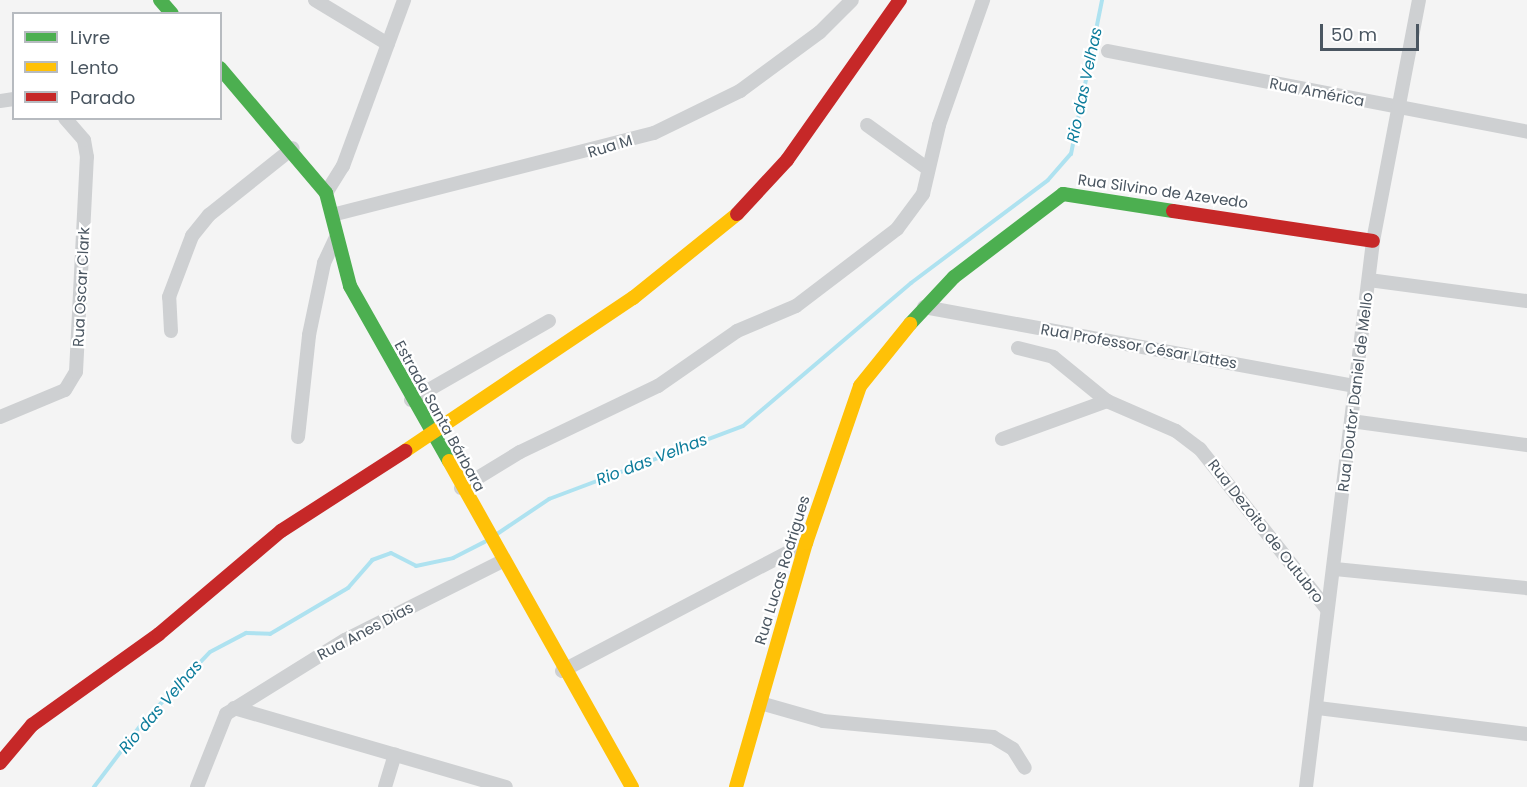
<!DOCTYPE html>
<html>
<head>
<meta charset="utf-8">
<style>
	body { margin:0 }
	#map { position:relative; width:1527px; height:787px; overflow:hidden; background:#f4f4f4; font-family:Poppins,sans-serif }
	div>[style] { position:absolute }
	.stream>* { height:4px; margin:-2px; padding:0 2px; transform-origin:2px; border-radius:2px; background:#aee2f0 }
	.street>* { height:14px; margin:-7px; padding:0 7px; transform-origin:7px; border-radius:7px; background:#ced0d2 }
	.fast>* { height:14px; margin:-7px; padding:0 7px; transform-origin:7px; border-radius:7px; background:#4caf50 }
	.slow>* { height:14px; margin:-7px; padding:0 7px; transform-origin:7px; border-radius:7px; background:#ffc107 }
	.jam>* { height:14px; margin:-7px; padding:0 7px; transform-origin:7px; border-radius:7px; background:#c62828 }
	span { translate:-50% -50%; white-space:nowrap; text-align:center; line-height:1.15; -webkit-text-stroke:4.5px #fff; paint-order:stroke }
	.street-label { font-size:15px; color:#4a5661 }
	.water-label { font-size:16px; color:#0c7c9b; font-style:italic }
	.legend { position:absolute; left:12px; top:12px; width:210px; height:108px; box-sizing:border-box; background:#fff; border:2px solid #b7bbc0; margin:0; padding:8px 10px; list-style:none; font-size:18px; color:#4a5661 }
	.legend li { display:flex; align-items:center; gap:12px; height:30px }
	.legend b { width:30px; border:2px solid #b7bbc0 }
	.scale { position:absolute; left:1320px; top:24px; width:99px; height:27px; box-sizing:border-box; border:3px solid #4a5661; border-top:0; padding-left:8px; font-size:18px; line-height:21px; white-space:nowrap; color:#4a5661; -webkit-text-stroke:4px #fff; paint-order:stroke }
</style>
</head>
<body>
<div id="map">
	<div class="stream">
		<i style="left:497px;top:534px;width:63px;rotate:-33.9deg"></i>
		<i style="left:549px;top:499px;width:207px;rotate:-20.6deg"></i>
		<i style="left:743px;top:426px;width:221px;rotate:-40.4deg"></i>
		<i style="left:911px;top:283px;width:171px;rotate:-36.9deg"></i>
		<i style="left:1048px;top:180px;width:35px;rotate:-49deg"></i>
		<i style="left:1071px;top:154px;width:157px;rotate:-78.6deg"></i>
		<i style="left:94px;top:787px;width:83px;rotate:-52.9deg"></i>
		<i style="left:144px;top:721px;width:95px;rotate:-46.3deg"></i>
		<i style="left:210px;top:652px;width:41px;rotate:-27.8deg"></i>
		<i style="left:246px;top:633px;width:24px;rotate:2deg"></i>
		<i style="left:270px;top:634px;width:91px;rotate:-30.5deg"></i>
		<i style="left:348px;top:588px;width:37px;rotate:-49deg"></i>
		<i style="left:372px;top:560px;width:20px;rotate:-20deg"></i>
		<i style="left:391px;top:553px;width:28px;rotate:27deg"></i>
		<i style="left:416px;top:566px;width:38px;rotate:-12deg"></i>
		<i style="left:453px;top:558px;width:36px;rotate:-27deg"></i>
	</div>
	<div class="street">
		<i style="left:315px;top:0;width:85px;rotate:31.1deg"></i>
		<i style="left:1108px;top:51px;width:427px;rotate:10.9deg"></i>
		<i style="left:0;top:101px;width:14px;rotate:-8deg"></i>
		<i style="left:867px;top:125px;width:75px;rotate:35.8deg"></i>
		<i style="left:326px;top:193px;width:32px;rotate:-58deg"></i>
		<i style="left:343px;top:166px;width:177px;rotate:-69.8deg"></i>
		<i style="left:332px;top:215px;width:332px;rotate:-14.3deg"></i>
		<i style="left:654px;top:133px;width:96px;rotate:-26deg"></i>
		<i style="left:740px;top:91px;width:99px;rotate:-36.4deg"></i>
		<i style="left:820px;top:32px;width:45px;rotate:-45deg"></i>
		<i style="left:1369px;top:280px;width:159px;rotate:7.6deg"></i>
		<i style="left:924px;top:307px;width:437px;rotate:10.4deg"></i>
		<i style="left:171px;top:331px;width:34px;rotate:-93deg"></i>
		<i style="left:169px;top:297px;width:65px;rotate:-69.3deg"></i>
		<i style="left:192px;top:236px;width:27px;rotate:-51deg"></i>
		<i style="left:209px;top:215px;width:107px;rotate:-38.6deg"></i>
		<i style="left:1018px;top:348px;width:36px;rotate:14deg"></i>
		<i style="left:1053px;top:357px;width:70px;rotate:39.2deg"></i>
		<i style="left:1107px;top:401px;width:75px;rotate:23.5deg"></i>
		<i style="left:1176px;top:431px;width:30px;rotate:37deg"></i>
		<i style="left:1200px;top:449px;width:204px;rotate:51.6deg"></i>
		<i style="left:411px;top:400px;width:159px;rotate:-29.8deg"></i>
		<i style="left:0;top:417px;width:70px;rotate:-22.6deg"></i>
		<i style="left:65px;top:390px;width:21px;rotate:-59deg"></i>
		<i style="left:76px;top:372px;width:215px;rotate:-87.1deg"></i>
		<i style="left:87px;top:157px;width:17px;rotate:-100deg"></i>
		<i style="left:84px;top:140px;width:29px;rotate:-131deg"></i>
		<i style="left:1351px;top:421px;width:178px;rotate:7.8deg"></i>
		<i style="left:298px;top:437px;width:103px;rotate:-83.8deg"></i>
		<i style="left:309px;top:335px;width:74px;rotate:-78.2deg"></i>
		<i style="left:324px;top:263px;width:26px;rotate:-65deg"></i>
		<i style="left:1002px;top:439px;width:112px;rotate:-19.9deg"></i>
		<i style="left:461px;top:488px;width:69px;rotate:-31.4deg"></i>
		<i style="left:520px;top:452px;width:153px;rotate:-25.6deg"></i>
		<i style="left:658px;top:386px;width:96px;rotate:-34.8deg"></i>
		<i style="left:737px;top:331px;width:64px;rotate:-23deg"></i>
		<i style="left:796px;top:306px;width:127px;rotate:-37.3deg"></i>
		<i style="left:897px;top:229px;width:44px;rotate:-53.4deg"></i>
		<i style="left:923px;top:194px;width:71px;rotate:-76.9deg"></i>
		<i style="left:939px;top:125px;width:133px;rotate:-70.6deg"></i>
		<i style="left:1335px;top:569px;width:193px;rotate:5.7deg"></i>
		<i style="left:562px;top:671px;width:276px;rotate:-27.7deg"></i>
		<i style="left:760px;top:703px;width:66px;rotate:15.9deg"></i>
		<i style="left:823px;top:721px;width:171px;rotate:5.4deg"></i>
		<i style="left:993px;top:737px;width:23px;rotate:31deg"></i>
		<i style="left:1013px;top:749px;width:22px;rotate:58deg"></i>
		<i style="left:234px;top:708px;width:283px;rotate:16.2deg"></i>
		<i style="left:1318px;top:708px;width:211px;rotate:7.1deg"></i>
		<i style="left:197px;top:787px;width:79px;rotate:-68.3deg"></i>
		<i style="left:226px;top:714px;width:140px;rotate:-31.9deg"></i>
		<i style="left:345px;top:640px;width:174px;rotate:-26.6deg"></i>
		<i style="left:385px;top:787px;width:34px;rotate:-73deg"></i>
		<i style="left:1306px;top:787px;width:550px;rotate:-83deg"></i>
		<i style="left:1373px;top:241px;width:245px;rotate:-79.2deg"></i>
	</div>
	<div class="fast">
		<i style="left:160px;top:0;width:18px;rotate:49deg"></i>
		<i style="left:220px;top:68px;width:164px;rotate:49.7deg"></i>
		<i style="left:326px;top:193px;width:96px;rotate:75.5deg"></i>
		<i style="left:350px;top:286px;width:201px;rotate:60.5deg"></i>
		<i style="left:910px;top:324px;width:64px;rotate:-46.9deg"></i>
		<i style="left:954px;top:277px;width:137px;rotate:-37.3deg"></i>
		<i style="left:1063px;top:194px;width:111px;rotate:8.8deg"></i>
	</div>
	<div class="slow">
		<i style="left:405px;top:451px;width:275px;rotate:-33.9deg"></i>
		<i style="left:633px;top:298px;width:134px;rotate:-38.9deg"></i>
		<i style="left:449px;top:461px;width:374px;rotate:60.7deg"></i>
		<i style="left:736px;top:787px;width:254px;rotate:-74deg"></i>
		<i style="left:806px;top:543px;width:166px;rotate:-71deg"></i>
		<i style="left:860px;top:386px;width:80px;rotate:-51.1deg"></i>
	</div>
	<div class="jam">
		<i style="left:1173px;top:211px;width:202px;rotate:8.5deg"></i>
		<i style="left:737px;top:214px;width:74px;rotate:-47.2deg"></i>
		<i style="left:787px;top:160px;width:196px;rotate:-54.8deg"></i>
		<i style="left:0;top:763px;width:50px;rotate:-49.9deg"></i>
		<i style="left:32px;top:725px;width:156px;rotate:-35.6deg"></i>
		<i style="left:159px;top:634px;width:160px;rotate:-40.2deg"></i>
		<i style="left:281px;top:531px;width:148px;rotate:-32.8deg"></i>
	</div>
	<div class="street-label">
		<span style="left:1317px;top:92px;rotate:11deg">Rua América</span>
		<span style="left:610px;top:146px;rotate:-17deg">Rua M</span>
		<span style="left:1163px;top:191px;rotate:8deg">Rua Silvino de Azevedo</span>
		<span style="left:81px;top:287px;rotate:-87deg">Rua Oscar Clark</span>
		<span style="left:1139px;top:346px;rotate:10deg">Rua Professor César Lattes</span>
		<span style="left:1355px;top:392px;rotate:-83deg">Rua Doutor Daniel de Mello</span>
		<span style="left:440px;top:416px;rotate:61deg">Estrada Santa Bárbara</span>
		<span style="left:1266px;top:531px;rotate:52deg">Rua Dezoito de Outubro</span>
		<span style="left:782px;top:570px;rotate:-73deg">Rua Lucas Rodrigues</span>
		<span style="left:365px;top:631px;rotate:-28deg">Rua Anes Dias</span>
	</div>
	<div class="water-label">
		<span style="left:1085px;top:85px;rotate:-78deg">Rio das Velhas</span>
		<span style="left:652px;top:460px;rotate:-21deg">Rio das Velhas</span>
		<span style="left:161px;top:707px;rotate:-49deg">Rio das Velhas</span>
	</div>
	<ul class="legend">
	<li><b style="height:8px;background:#4caf50"></b>Livre</li>
	<li><b style="height:8px;background:#ffc107"></b>Lento</li>
	<li><b style="height:8px;background:#c62828"></b>Parado</li>
	</ul>
	<div class="scale">50 m</div>
</div>
</body>
</html>
